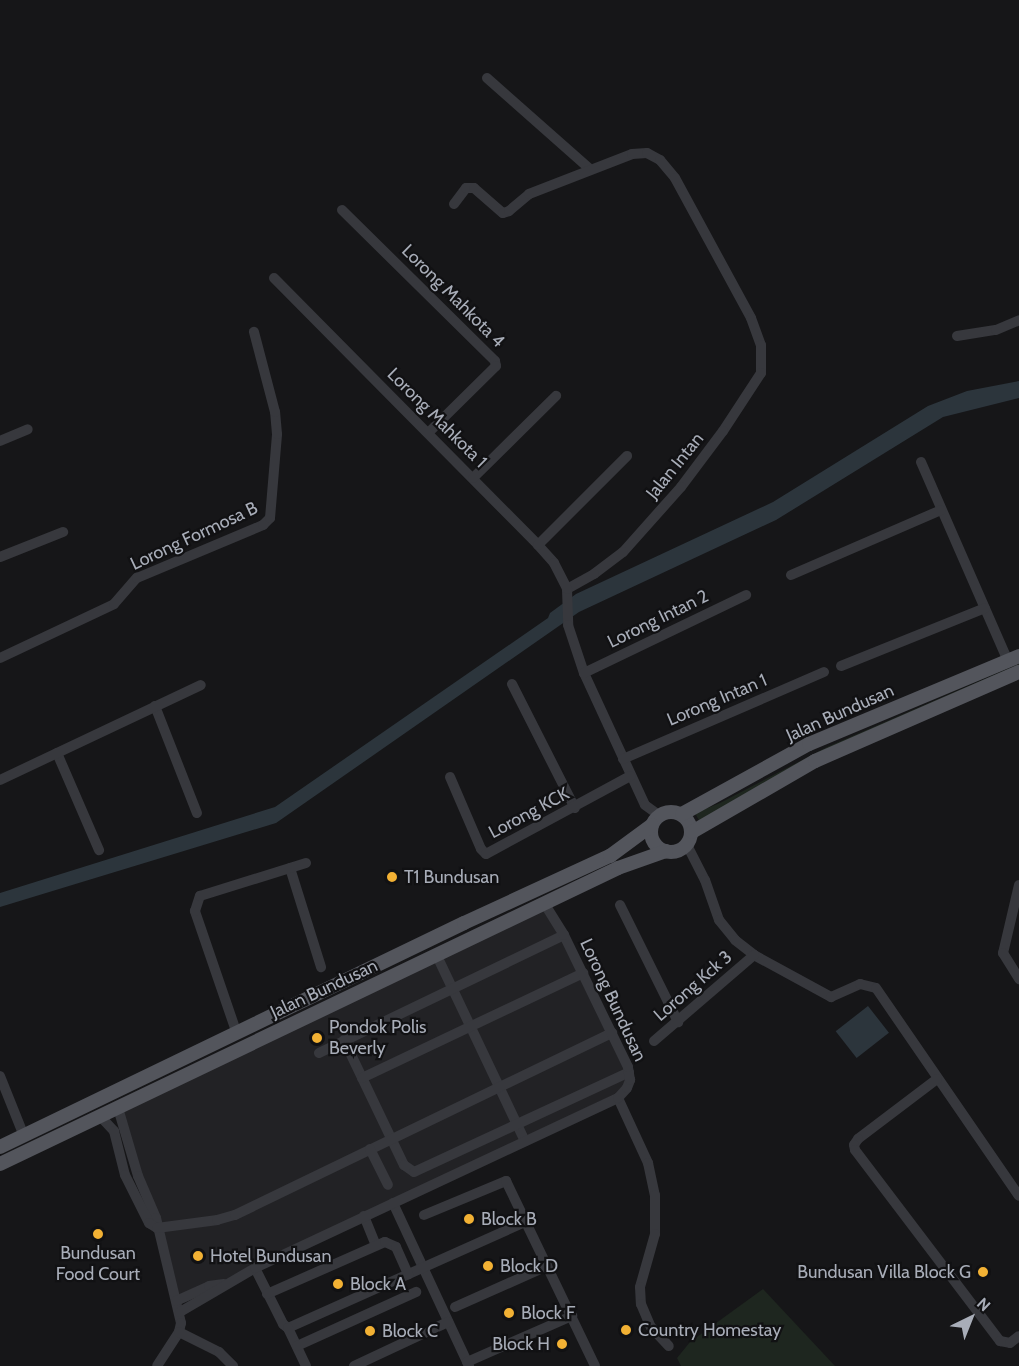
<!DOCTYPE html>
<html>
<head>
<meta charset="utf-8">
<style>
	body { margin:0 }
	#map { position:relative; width:1019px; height:1366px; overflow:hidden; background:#161618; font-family:Cabin,sans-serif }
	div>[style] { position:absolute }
	.built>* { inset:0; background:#222225 }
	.green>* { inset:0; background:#1e261f }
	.water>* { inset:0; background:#2c353c; transform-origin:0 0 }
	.minor>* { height:10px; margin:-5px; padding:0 5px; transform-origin:5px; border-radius:5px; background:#37383d }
	.major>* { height:14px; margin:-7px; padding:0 7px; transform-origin:7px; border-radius:7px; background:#53555c }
	.major>.ring { margin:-7px; padding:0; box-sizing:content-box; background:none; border:14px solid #53555c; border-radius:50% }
	.dots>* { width:16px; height:16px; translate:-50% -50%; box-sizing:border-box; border:3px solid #111113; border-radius:50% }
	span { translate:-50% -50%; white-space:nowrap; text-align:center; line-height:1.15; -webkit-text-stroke:4.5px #111113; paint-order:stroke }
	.street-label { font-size:18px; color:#a8adb8 }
	.poi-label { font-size:18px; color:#a8adb8 }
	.left { translate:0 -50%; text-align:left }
	.right { translate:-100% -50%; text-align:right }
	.north { position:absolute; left:941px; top:1288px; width:60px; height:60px; -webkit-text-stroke:4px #111113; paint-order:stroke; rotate:43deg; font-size:16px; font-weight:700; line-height:24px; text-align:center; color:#a8adb8 }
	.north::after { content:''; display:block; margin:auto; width:21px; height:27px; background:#a8adb8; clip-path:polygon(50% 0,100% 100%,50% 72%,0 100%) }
</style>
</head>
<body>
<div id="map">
	<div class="built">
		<i style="clip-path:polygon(545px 904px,628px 1067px,627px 1088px,181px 1304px,118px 1108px)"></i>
	</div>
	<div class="green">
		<i style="clip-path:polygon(1019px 664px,1019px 667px,801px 763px,734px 800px,701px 824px,695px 813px,720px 803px,827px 747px)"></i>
		<i style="clip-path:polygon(763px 1289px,835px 1366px,681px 1366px,677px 1358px,690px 1342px)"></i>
	</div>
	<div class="water">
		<i style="clip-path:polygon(1019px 381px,1019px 398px,943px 417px,776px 520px,579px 612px,276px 823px,0 907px,0 893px,275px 807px,548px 618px,550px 613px,576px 594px,773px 502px,928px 406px,967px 391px)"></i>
		<i style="left:868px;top:1006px;width:34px;height:41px;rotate:52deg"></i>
	</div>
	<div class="minor">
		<i style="left:487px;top:78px;width:137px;rotate:41.5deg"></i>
		<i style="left:454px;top:204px;width:20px;rotate:-53deg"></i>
		<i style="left:466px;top:188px;width:8px"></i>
		<i style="left:474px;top:188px;width:38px;rotate:41deg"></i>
		<i style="left:503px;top:213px;width:6px;rotate:-18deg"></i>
		<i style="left:509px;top:211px;width:26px;rotate:-40deg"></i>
		<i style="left:529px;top:194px;width:110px;rotate:-21.2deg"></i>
		<i style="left:632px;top:154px;width:15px;rotate:-4deg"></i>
		<i style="left:647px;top:153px;width:15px;rotate:28deg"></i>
		<i style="left:660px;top:160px;width:23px;rotate:50deg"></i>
		<i style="left:675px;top:178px;width:159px;rotate:61.5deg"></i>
		<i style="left:751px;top:318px;width:29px;rotate:70deg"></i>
		<i style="left:761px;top:345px;width:28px;rotate:90deg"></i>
		<i style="left:761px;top:373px;width:69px;rotate:123.2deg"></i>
		<i style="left:723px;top:431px;width:70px;rotate:126.9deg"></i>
		<i style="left:681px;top:487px;width:87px;rotate:131.7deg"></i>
		<i style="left:623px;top:552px;width:36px;rotate:143deg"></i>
		<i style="left:594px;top:574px;width:31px;rotate:151deg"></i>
		<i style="left:567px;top:589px;width:36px;rotate:88deg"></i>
		<i style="left:568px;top:625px;width:51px;rotate:71.6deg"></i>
		<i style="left:584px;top:673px;width:145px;rotate:65.2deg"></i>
		<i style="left:645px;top:805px;width:17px;rotate:36deg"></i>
		<i style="left:342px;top:210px;width:215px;rotate:44.6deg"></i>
		<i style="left:495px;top:361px;width:5px;rotate:79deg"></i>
		<i style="left:496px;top:366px;width:95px;rotate:135.4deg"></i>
		<i style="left:274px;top:278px;width:375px;rotate:45.3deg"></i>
		<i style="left:538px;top:545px;width:24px;rotate:48deg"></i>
		<i style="left:554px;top:563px;width:29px;rotate:63deg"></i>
		<i style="left:957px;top:336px;width:39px;rotate:-9deg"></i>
		<i style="left:996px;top:330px;width:25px;rotate:-23deg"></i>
		<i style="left:0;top:441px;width:30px;rotate:-23deg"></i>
		<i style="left:921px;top:462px;width:217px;rotate:66.4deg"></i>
		<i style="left:473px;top:478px;width:117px;rotate:-44.7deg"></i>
		<i style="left:538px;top:545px;width:126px;rotate:-45deg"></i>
		<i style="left:0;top:557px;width:68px;rotate:-21.6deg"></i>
		<i style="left:791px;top:575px;width:163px;rotate:-23.4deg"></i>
		<i style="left:0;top:658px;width:126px;rotate:-25.3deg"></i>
		<i style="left:114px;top:604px;width:35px;rotate:-49deg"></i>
		<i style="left:137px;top:578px;width:137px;rotate:-22.8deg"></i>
		<i style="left:263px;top:525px;width:10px;rotate:-45deg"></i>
		<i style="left:270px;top:518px;width:84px;rotate:-85.2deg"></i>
		<i style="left:277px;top:434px;width:22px;rotate:-95deg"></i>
		<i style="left:275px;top:412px;width:83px;rotate:-104.7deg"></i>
		<i style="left:841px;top:666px;width:155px;rotate:-21.9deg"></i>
		<i style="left:584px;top:673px;width:180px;rotate:-25.7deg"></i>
		<i style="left:512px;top:684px;width:139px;rotate:63.1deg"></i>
		<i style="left:155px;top:706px;width:115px;rotate:68.6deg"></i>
		<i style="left:57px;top:753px;width:106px;rotate:66.6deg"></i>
		<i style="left:623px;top:759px;width:219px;rotate:-23.4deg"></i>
		<i style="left:450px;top:777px;width:78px;rotate:66.7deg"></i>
		<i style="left:481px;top:849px;width:7px;rotate:45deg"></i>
		<i style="left:486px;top:854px;width:164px;rotate:-28.4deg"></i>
		<i style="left:0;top:780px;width:222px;rotate:-25.3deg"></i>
		<i style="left:687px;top:845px;width:39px;rotate:63deg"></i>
		<i style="left:705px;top:880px;width:42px;rotate:70.7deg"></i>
		<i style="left:719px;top:920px;width:26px;rotate:51deg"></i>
		<i style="left:735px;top:940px;width:24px;rotate:38deg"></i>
		<i style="left:754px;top:955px;width:88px;rotate:28.6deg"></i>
		<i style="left:831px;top:997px;width:32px;rotate:-24deg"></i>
		<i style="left:860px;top:984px;width:16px;rotate:14deg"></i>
		<i style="left:876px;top:988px;width:252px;rotate:55.5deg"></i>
		<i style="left:290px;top:868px;width:104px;rotate:72.6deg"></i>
		<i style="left:1019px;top:885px;width:70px;rotate:103.2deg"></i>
		<i style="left:1003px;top:953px;width:31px;rotate:58deg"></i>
		<i style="left:620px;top:905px;width:131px;rotate:63.6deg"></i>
		<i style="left:437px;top:956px;width:205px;rotate:64.6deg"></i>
		<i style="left:236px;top:1031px;width:127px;rotate:-108.9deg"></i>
		<i style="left:195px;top:911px;width:16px;rotate:-72deg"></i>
		<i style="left:200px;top:896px;width:111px;rotate:-17.3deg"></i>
		<i style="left:344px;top:1040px;width:139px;rotate:64.4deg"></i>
		<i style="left:404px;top:1165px;width:12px;rotate:35deg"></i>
		<i style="left:414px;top:1172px;width:237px;rotate:-24.9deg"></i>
		<i style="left:654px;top:1041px;width:132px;rotate:-40.7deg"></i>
		<i style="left:319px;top:1053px;width:272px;rotate:-25.7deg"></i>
		<i style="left:0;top:1076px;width:65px;rotate:68.2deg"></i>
		<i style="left:362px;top:1078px;width:245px;rotate:-25.4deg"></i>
		<i style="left:937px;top:1079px;width:99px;rotate:142.8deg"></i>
		<i style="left:858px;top:1139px;width:7px;rotate:124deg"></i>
		<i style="left:854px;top:1145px;width:5px;rotate:79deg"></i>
		<i style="left:855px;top:1150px;width:240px;rotate:52.8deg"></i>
		<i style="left:1000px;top:1341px;width:10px;rotate:11deg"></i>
		<i style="left:1010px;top:1343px;width:11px;rotate:-38deg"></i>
		<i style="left:618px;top:1098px;width:72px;rotate:65.2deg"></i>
		<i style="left:648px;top:1163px;width:33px;rotate:78deg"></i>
		<i style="left:655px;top:1195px;width:39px;rotate:90deg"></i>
		<i style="left:655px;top:1234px;width:55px;rotate:105.8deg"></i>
		<i style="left:640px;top:1287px;width:17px;rotate:87deg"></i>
		<i style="left:641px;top:1304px;width:25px;rotate:67deg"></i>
		<i style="left:651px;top:1327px;width:26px;rotate:47deg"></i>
		<i style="left:118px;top:1108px;width:71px;rotate:73.6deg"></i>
		<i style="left:138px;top:1176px;width:46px;rotate:66.8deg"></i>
		<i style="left:156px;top:1218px;width:108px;rotate:76.6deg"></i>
		<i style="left:181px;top:1323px;width:9px;rotate:103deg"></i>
		<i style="left:179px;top:1332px;width:40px;rotate:122.9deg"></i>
		<i style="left:100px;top:1116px;width:21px;rotate:47deg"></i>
		<i style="left:114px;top:1131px;width:45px;rotate:76deg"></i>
		<i style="left:125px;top:1175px;width:54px;rotate:63.4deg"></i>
		<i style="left:149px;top:1223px;width:9px;rotate:32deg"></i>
		<i style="left:157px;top:1228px;width:61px;rotate:-7.6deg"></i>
		<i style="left:217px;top:1220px;width:19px;rotate:-16deg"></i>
		<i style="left:235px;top:1215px;width:419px;rotate:-25.8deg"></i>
		<i style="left:370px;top:1149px;width:40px;rotate:63.4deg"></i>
		<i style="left:393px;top:1203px;width:180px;rotate:65deg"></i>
		<i style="left:424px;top:1215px;width:89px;rotate:-22.5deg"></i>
		<i style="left:506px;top:1181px;width:205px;rotate:64.3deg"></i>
		<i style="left:364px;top:1216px;width:31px;rotate:68deg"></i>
		<i style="left:255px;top:1268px;width:63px;rotate:63.4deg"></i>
		<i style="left:283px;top:1324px;width:6px;rotate:39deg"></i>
		<i style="left:288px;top:1328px;width:262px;rotate:-24.1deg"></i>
		<i style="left:267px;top:1294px;width:129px;rotate:-23.8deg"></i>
		<i style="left:385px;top:1242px;width:12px;rotate:24deg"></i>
		<i style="left:396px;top:1247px;width:30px;rotate:66deg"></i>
		<i style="left:176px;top:1301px;width:36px;rotate:-24deg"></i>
		<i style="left:209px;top:1286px;width:15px;rotate:-8deg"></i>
		<i style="left:455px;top:1307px;width:101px;rotate:-24deg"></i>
		<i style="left:180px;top:1312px;width:87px;rotate:-30.4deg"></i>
		<i style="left:255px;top:1268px;width:401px;rotate:-25.1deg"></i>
		<i style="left:618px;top:1098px;width:13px;rotate:-48deg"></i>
		<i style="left:627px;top:1088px;width:9px;rotate:-69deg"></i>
		<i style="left:630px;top:1080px;width:13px;rotate:-99deg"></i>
		<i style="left:628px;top:1067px;width:147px;rotate:-115.9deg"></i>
		<i style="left:564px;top:935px;width:36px;rotate:-122deg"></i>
		<i style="left:288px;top:1328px;width:42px;rotate:64.7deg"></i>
		<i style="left:179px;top:1332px;width:45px;rotate:26.6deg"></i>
		<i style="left:219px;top:1352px;width:20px;rotate:45deg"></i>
		<i style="left:297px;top:1346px;width:131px;rotate:-24.4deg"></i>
		<i style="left:467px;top:1362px;width:115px;rotate:-23.7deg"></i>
		<i style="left:354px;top:1366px;width:104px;rotate:-25.1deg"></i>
	</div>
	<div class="major">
		<i class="ring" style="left:651px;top:812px;width:26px;height:26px"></i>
		<i style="left:682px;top:814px;width:145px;rotate:-28.9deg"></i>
		<i style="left:809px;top:744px;width:228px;rotate:-22.7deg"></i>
		<i style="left:692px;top:832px;width:142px;rotate:-30deg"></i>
		<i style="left:815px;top:761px;width:223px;rotate:-23.6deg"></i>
		<i style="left:0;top:1147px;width:515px;rotate:-25.77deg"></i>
		<i style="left:464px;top:923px;width:161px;rotate:-24.7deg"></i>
		<i style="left:610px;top:856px;width:52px;rotate:-36.4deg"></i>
		<i style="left:0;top:1164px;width:685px;rotate:-25.59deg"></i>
		<i style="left:618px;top:868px;width:51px;rotate:-19.5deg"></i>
	</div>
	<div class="dots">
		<i style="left:392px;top:877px;background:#f2b134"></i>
		<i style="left:317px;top:1038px;background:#f2b134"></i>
		<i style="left:469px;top:1219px;background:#f2b134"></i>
		<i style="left:98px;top:1234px;background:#f2b134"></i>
		<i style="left:198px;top:1256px;background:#f2b134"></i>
		<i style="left:488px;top:1266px;background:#f2b134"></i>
		<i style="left:983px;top:1272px;background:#f2b134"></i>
		<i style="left:338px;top:1284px;background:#f2b134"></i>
		<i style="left:509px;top:1313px;background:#f2b134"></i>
		<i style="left:626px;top:1330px;background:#f2b134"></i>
		<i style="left:370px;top:1331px;background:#f2b134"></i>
		<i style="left:562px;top:1344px;background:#f2b134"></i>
	</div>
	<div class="street-label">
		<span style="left:453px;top:296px;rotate:45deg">Lorong Mahkota 4</span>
		<span style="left:437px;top:418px;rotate:45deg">Lorong Mahkota 1</span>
		<span style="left:675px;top:466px;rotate:-51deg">Jalan Intan</span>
		<span style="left:194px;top:536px;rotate:-25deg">Lorong Formosa B</span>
		<span style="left:658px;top:619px;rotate:-26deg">Lorong Intan 2</span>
		<span style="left:717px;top:700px;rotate:-23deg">Lorong Intan 1</span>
		<span style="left:840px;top:713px;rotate:-24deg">Jalan Bundusan</span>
		<span style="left:529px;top:813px;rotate:-28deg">Lorong KCK</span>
		<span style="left:693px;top:986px;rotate:-41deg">Lorong Kck 3</span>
		<span style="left:324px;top:989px;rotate:-25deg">Jalan Bundusan</span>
		<span style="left:613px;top:1000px;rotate:65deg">Lorong Bundusan</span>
	</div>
	<div class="poi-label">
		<span class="left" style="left:404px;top:877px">T1 Bundusan</span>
		<span class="left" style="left:329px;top:1038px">Pondok Polis<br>Beverly</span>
		<span class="left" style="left:481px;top:1219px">Block B</span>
		<span style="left:98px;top:1264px">Bundusan<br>Food Court</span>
		<span class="left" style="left:210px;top:1256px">Hotel Bundusan</span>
		<span class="left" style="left:500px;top:1266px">Block D</span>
		<span class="right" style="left:971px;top:1272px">Bundusan Villa Block G</span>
		<span class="left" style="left:350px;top:1284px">Block A</span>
		<span class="left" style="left:521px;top:1313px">Block F</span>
		<span class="left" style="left:638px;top:1330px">Country Homestay</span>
		<span class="left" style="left:382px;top:1331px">Block C</span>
		<span class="right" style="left:550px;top:1344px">Block H</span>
	</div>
	<div class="north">N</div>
</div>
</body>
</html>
